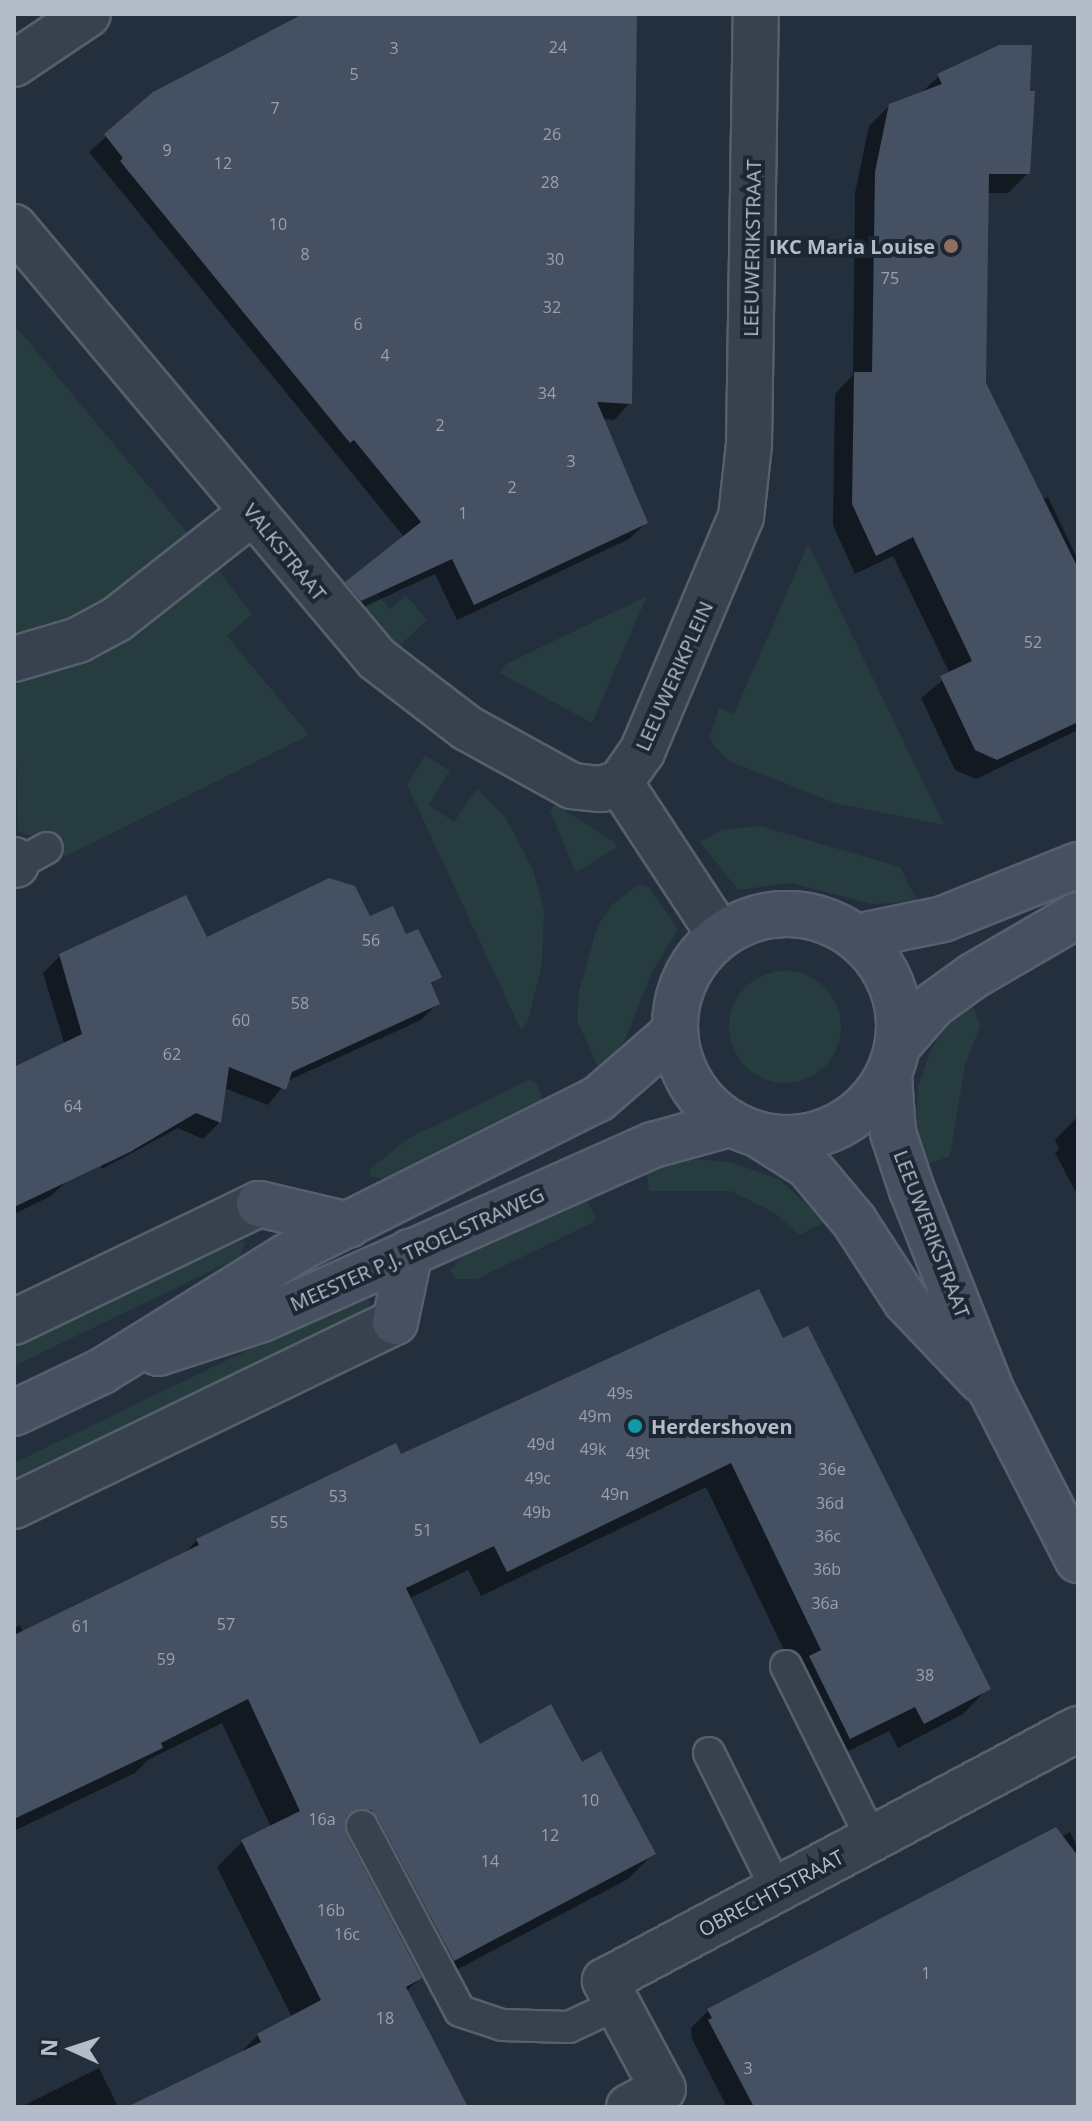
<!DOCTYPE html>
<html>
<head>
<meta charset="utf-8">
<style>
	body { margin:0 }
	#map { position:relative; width:1092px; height:2121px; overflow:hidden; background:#242f3e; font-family:"Open Sans",sans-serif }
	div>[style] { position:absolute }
	.green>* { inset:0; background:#263c3f }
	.round { border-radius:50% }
	.shadow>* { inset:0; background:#0007 }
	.building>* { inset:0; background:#455162 }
	.roads { filter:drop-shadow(2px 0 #565f6c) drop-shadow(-2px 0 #565f6c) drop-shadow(0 2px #565f6c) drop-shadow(0 -2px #565f6c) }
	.lane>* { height:30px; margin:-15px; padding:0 15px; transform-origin:15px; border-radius:15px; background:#38414e }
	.street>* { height:44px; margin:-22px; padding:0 22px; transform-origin:22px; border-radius:22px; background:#38414e }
	.secondary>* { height:44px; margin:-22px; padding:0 22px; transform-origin:22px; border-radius:22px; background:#465061 }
	.secondary>.ring { margin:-22px; padding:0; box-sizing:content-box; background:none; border:44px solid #465061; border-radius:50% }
	.dots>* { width:22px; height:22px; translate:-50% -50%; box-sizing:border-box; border:4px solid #1d2633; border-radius:50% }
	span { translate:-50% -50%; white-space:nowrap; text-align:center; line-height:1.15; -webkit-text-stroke:8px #1d2633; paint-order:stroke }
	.number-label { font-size:16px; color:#98a1af }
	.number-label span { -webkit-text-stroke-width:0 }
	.poi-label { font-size:20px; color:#b4bcc9; font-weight:700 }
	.right { translate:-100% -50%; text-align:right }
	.left { translate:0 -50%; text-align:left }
	.street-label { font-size:20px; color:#b4bcc9 }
	.frame { position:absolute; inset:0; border:16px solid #b4bcc9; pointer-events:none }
	.north { position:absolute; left:32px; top:2009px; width:80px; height:80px; -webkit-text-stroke:6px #1d2633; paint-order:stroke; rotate:273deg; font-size:22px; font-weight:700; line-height:32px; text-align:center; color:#b4bcc9 }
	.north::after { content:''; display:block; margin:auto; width:28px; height:36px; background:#b4bcc9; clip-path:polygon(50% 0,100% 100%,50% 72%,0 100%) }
</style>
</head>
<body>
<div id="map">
	<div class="green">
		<i style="clip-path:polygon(14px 324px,194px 541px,86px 615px,21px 639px,20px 631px,14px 631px)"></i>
		<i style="clip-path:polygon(808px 544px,944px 825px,835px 803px,729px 761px,713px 744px,710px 736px,719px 708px,734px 714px)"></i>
		<i style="clip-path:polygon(217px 569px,252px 614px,227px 636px,309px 735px,64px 857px,49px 830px,31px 836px,18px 831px,14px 686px,146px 623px)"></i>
		<i style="clip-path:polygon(365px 580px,390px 609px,406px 595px,427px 620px,399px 646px,349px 593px)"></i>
		<i style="clip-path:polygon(647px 596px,592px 723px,500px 673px,506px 664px)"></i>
		<i style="clip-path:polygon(425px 755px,450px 771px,429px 805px,454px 822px,477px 789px,506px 818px,533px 870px,544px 910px,542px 963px,528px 1021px,521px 1030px,407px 785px)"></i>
		<i style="clip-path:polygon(555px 804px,614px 842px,617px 847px,576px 873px,550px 811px)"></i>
		<i style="clip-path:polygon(760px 826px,900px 867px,918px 902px,872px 904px,791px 883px,738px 890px,700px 842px,722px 830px)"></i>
		<i style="clip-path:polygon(640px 884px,649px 887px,678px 929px,652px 972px,625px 1040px,599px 1070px,577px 1020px,579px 992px,597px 927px,613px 904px)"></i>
		<i class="round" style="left:729px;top:971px;width:112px;height:112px"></i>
		<i style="clip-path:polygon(972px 1002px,980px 1026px,965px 1065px,950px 1156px,926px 1165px,916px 1126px,918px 1087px,931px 1049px,952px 1018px)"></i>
		<i style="clip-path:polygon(529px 1080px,537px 1083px,544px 1105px,391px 1179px,369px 1177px,371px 1168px,409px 1138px)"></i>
		<i style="clip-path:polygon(692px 1159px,730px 1162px,779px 1179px,826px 1222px,799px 1235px,775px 1213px,731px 1191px,649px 1191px,646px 1168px)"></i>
		<i style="clip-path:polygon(584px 1197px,596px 1217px,592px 1223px,477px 1279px,456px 1279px,450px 1271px,468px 1250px)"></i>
		<i style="clip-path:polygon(236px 1241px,245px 1242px,240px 1257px,14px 1366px,14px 1347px)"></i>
		<i style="clip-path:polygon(366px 1293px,370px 1304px,363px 1313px,14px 1481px,14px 1463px)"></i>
	</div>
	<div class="shadow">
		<i style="clip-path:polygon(309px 14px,636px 14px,630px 403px,614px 420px,602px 419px,646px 523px,629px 539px,457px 620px,435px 574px,344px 616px,330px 600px,405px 538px,89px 152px,154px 94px)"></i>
		<i style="clip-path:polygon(939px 76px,1028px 173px,1008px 193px,986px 193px,984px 383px,1040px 500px,1048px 497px,1078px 560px,1078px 730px,976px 779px,955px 770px,921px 698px,950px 674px,893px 556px,855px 574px,833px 525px,835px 394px,853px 375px,855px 193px,869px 126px,890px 105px,920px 94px)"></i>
		<i style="clip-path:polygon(369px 919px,405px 937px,439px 977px,430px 986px,438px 1003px,421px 1020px,287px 1081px,268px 1105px,224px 1088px,219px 1123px,203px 1139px,178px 1128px,102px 1169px,43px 973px,60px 956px)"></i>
		<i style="clip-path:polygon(14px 1070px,68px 1180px,51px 1196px,14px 1214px)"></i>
		<i style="clip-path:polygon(1077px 1117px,1078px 1117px,1078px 1196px,1055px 1153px,1059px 1149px,1055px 1140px)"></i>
		<i style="clip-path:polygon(782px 1341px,988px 1688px,963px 1714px,898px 1748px,889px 1731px,824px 1763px,795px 1673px,706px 1487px,481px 1596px,468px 1570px,408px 1599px,479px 1747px,581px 1765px,653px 1854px,628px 1879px,428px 1985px,423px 1975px,406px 1992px,466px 2107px,131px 2107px,238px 2055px,258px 2035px,292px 2017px,217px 1867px,242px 1842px,271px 1827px,222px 1723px,148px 1760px,135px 1773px,14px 1831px,14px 1628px,20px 1625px,23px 1633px,183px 1555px,197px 1540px,400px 1456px)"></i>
		<i style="clip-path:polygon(1070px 1832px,1078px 1848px,1078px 2107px,727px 2107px,692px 2039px,691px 2028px,709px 2010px)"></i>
		<i style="clip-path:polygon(99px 2068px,118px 2107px,21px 2107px)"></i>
	</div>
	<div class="building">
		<i style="clip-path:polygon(303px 14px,637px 14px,632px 404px,597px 402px,648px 523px,474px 605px,452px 559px,361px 601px,345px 582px,421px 522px,354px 440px,350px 443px,120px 161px,123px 158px,104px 134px,153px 92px)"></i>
		<i style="clip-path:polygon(999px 45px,1032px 45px,1030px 91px,1035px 91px,1030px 174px,989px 174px,986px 383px,1078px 568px,1078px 722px,997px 760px,975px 750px,940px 676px,972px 661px,913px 537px,876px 556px,852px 504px,854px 372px,872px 372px,875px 172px,889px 104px,942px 84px,937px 74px)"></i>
		<i style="clip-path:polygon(329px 878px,355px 886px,370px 916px,393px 906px,406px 934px,418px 929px,442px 977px,431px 983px,440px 1004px,292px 1072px,286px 1090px,229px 1067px,221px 1123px,196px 1113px,130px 1152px,14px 1207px,14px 1067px,82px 1034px,59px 954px,186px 895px,207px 937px)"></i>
		<i style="clip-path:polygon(759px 1289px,783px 1338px,808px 1326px,991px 1689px,924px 1724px,915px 1707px,850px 1739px,809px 1656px,821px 1650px,731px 1463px,507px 1572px,494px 1546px,406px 1588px,480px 1744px,551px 1704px,582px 1762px,601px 1751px,656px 1854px,454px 1961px,378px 1818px,371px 1810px,354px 1810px,346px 1817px,346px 1834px,422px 1978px,406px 1987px,468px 2107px,127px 2107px,261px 2042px,257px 2034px,321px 2000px,241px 1840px,300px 1811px,248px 1699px,161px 1743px,163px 1748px,14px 1819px,14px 1635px,199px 1545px,196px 1539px,396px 1443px,401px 1454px)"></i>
		<i style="clip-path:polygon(1056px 1827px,1078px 1856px,1078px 2107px,754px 2107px,708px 2020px,712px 2018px,707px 2009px)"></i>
	</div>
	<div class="roads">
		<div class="lane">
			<i style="left:16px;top:865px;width:35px;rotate:-29deg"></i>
			<i style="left:786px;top:1666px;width:193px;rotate:63.6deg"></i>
			<i style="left:709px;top:1753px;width:153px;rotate:63.6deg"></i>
			<i style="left:362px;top:1826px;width:209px;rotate:62.1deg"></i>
			<i style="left:460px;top:2011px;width:44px;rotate:18.4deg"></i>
			<i style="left:502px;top:2025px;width:67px;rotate:1.7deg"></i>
			<i style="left:569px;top:2027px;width:54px;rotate:-25.1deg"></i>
		</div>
		<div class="street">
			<i style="left:14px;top:64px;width:89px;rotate:-34deg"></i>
			<i style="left:14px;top:227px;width:564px;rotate:49.96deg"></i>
			<i style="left:377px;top:659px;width:113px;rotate:37.5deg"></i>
			<i style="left:467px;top:728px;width:120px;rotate:28.9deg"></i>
			<i style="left:572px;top:786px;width:29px;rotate:6deg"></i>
			<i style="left:601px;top:789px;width:20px;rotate:-18deg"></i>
			<i style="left:14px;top:659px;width:67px;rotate:-16.5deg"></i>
			<i style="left:78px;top:640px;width:44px;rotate:-28.3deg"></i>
			<i style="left:117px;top:619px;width:173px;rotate:-38.2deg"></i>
			<i style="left:620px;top:783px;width:38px;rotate:-55deg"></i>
			<i style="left:642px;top:752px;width:255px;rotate:-67.2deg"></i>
			<i style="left:741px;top:517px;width:73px;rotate:-83.7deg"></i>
			<i style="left:749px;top:444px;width:430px;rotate:-89.1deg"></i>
			<i style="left:620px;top:783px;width:182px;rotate:56.7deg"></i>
			<i style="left:14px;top:860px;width:5px;rotate:68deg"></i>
			<i style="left:14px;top:1322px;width:272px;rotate:-25.7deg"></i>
			<i style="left:14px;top:1506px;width:423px;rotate:-25.8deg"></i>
			<i style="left:629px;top:2107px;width:38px;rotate:-28deg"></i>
			<i style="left:663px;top:2089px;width:123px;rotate:-118.2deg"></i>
			<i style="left:605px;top:1981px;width:536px;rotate:-28.05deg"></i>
		</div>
		<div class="secondary">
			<i class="ring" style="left:675px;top:914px;width:180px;height:180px"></i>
			<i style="left:856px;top:937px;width:89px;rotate:-11.7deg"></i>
			<i style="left:943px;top:919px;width:145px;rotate:-21.8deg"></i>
			<i style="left:898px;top:1045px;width:53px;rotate:-48.8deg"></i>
			<i style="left:933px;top:1005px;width:49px;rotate:-35.9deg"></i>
			<i style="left:973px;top:976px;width:121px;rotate:-30.2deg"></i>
			<i style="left:889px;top:1075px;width:58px;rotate:86.1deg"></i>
			<i style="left:893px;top:1133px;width:60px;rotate:71.6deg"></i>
			<i style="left:912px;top:1190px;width:215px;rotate:68.4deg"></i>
			<i style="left:991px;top:1390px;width:191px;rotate:62.9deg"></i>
			<i style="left:759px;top:1135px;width:58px;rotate:32.3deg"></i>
			<i style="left:808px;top:1166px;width:72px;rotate:50.1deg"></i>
			<i style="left:854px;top:1221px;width:95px;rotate:57deg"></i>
			<i style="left:906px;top:1301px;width:109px;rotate:46.5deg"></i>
			<i style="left:259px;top:1204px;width:92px;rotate:13.1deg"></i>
			<i style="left:395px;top:1322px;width:72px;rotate:-77.9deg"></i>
			<i style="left:158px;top:1353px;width:109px;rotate:-18.1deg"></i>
			<i style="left:262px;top:1319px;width:428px;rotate:-24deg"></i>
			<i style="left:653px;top:1145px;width:80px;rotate:-15.3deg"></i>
			<i style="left:14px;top:1413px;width:98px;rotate:-25.5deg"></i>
			<i style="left:102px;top:1371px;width:235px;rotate:-31.8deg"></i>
			<i style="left:302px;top:1247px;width:331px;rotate:-26.6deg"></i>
			<i style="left:598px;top:1099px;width:102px;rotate:-41deg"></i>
		</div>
	</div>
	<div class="dots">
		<i style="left:951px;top:246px;background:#8d6e63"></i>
		<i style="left:635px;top:1426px;background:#0f9aa8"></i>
	</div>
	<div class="number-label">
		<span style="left:558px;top:47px">24</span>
		<span style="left:394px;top:48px">3</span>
		<span style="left:354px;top:74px">5</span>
		<span style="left:275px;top:108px">7</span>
		<span style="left:552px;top:134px">26</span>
		<span style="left:167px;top:150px">9</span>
		<span style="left:223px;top:163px">12</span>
		<span style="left:550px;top:182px">28</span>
		<span style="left:278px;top:224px">10</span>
		<span style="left:305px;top:254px">8</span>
		<span style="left:555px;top:259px">30</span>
		<span style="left:890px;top:278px">75</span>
		<span style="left:552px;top:307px">32</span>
		<span style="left:358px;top:324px">6</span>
		<span style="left:385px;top:355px">4</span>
		<span style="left:547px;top:393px">34</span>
		<span style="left:440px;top:425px">2</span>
		<span style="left:571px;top:461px">3</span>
		<span style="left:512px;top:487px">2</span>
		<span style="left:463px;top:513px">1</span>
		<span style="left:1033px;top:642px">52</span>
		<span style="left:371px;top:940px">56</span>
		<span style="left:300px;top:1003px">58</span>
		<span style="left:241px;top:1020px">60</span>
		<span style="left:172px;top:1054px">62</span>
		<span style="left:73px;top:1106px">64</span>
		<span style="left:620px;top:1393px">49s</span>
		<span style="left:595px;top:1416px">49m</span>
		<span style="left:541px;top:1444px">49d</span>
		<span style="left:593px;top:1449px">49k</span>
		<span style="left:638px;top:1453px">49t</span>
		<span style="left:832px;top:1469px">36e</span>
		<span style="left:538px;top:1478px">49c</span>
		<span style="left:615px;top:1494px">49n</span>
		<span style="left:338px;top:1496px">53</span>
		<span style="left:830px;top:1503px">36d</span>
		<span style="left:537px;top:1512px">49b</span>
		<span style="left:279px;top:1522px">55</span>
		<span style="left:423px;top:1530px">51</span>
		<span style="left:828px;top:1536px">36c</span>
		<span style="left:827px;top:1569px">36b</span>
		<span style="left:825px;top:1603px">36a</span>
		<span style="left:226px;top:1624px">57</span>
		<span style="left:81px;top:1626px">61</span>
		<span style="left:166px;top:1659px">59</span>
		<span style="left:925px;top:1675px">38</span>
		<span style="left:590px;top:1800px">10</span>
		<span style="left:322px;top:1819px">16a</span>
		<span style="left:550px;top:1835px">12</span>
		<span style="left:490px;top:1861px">14</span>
		<span style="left:331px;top:1910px">16b</span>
		<span style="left:347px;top:1934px">16c</span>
		<span style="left:926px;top:1973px">1</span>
		<span style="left:385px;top:2018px">18</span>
		<span style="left:748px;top:2068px">3</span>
	</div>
	<div class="poi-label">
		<span class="right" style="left:935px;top:246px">IKC Maria Louise</span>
		<span class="left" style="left:651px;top:1426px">Herdershoven</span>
	</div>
	<div class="street-label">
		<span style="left:752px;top:248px;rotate:-89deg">LEEUWERIKSTRAAT</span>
		<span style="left:285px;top:552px;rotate:51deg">VALKSTRAAT</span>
		<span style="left:674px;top:676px;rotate:-66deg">LEEUWERIKPLEIN</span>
		<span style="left:932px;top:1234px;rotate:69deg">LEEUWERIKSTRAAT</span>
		<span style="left:417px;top:1249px;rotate:-24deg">MEESTER P.J. TROELSTRAWEG</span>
		<span style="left:771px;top:1893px;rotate:-28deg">OBRECHTSTRAAT</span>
	</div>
	<div class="frame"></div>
	<div class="north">N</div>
</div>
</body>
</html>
